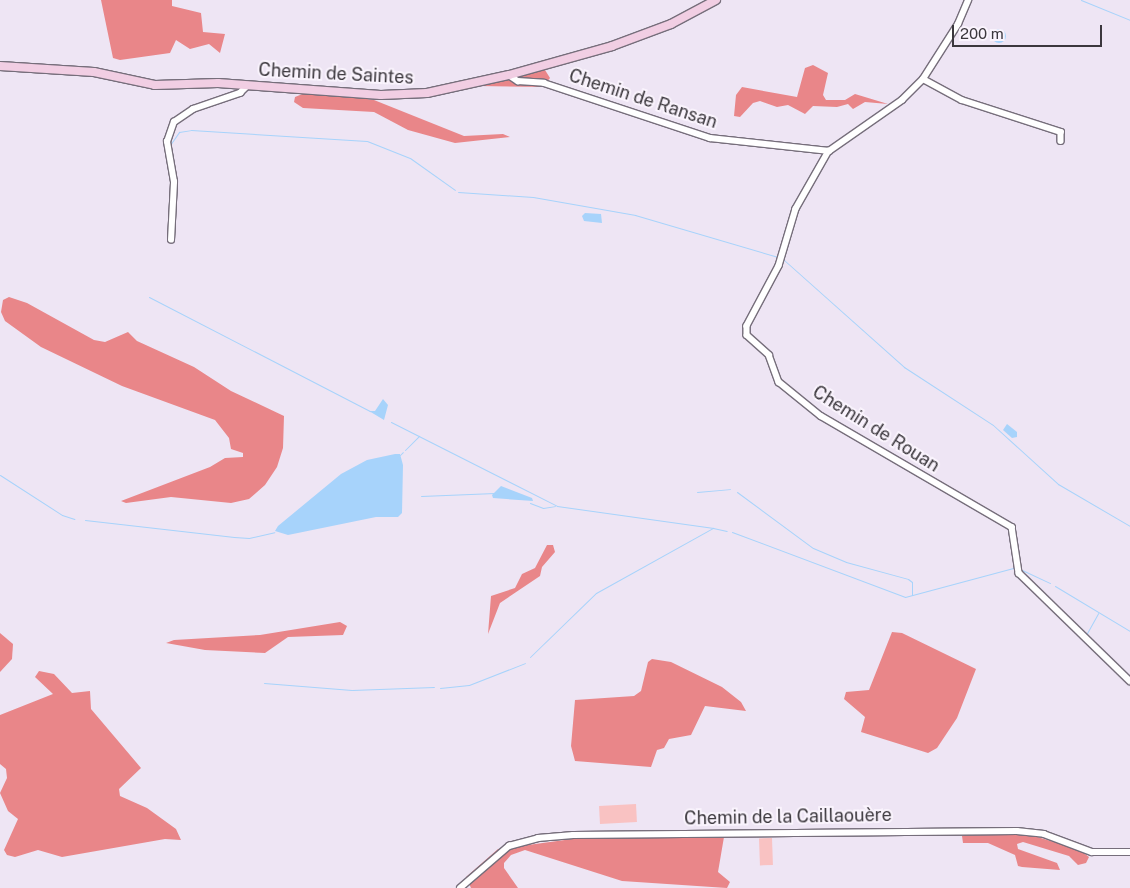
<!DOCTYPE html>
<html>
<head>
<meta charset="utf-8">
<style>
	body { margin:0 }
	#map { position:relative; width:1130px; height:888px; overflow:hidden; background:#eee5f4; font-family:"Public Sans",sans-serif }
	div>[style] { position:absolute }
	.green>* { inset:0; background:#f9c2c2; transform-origin:0 0 }
	.forest>* { inset:0; background:#e98689 }
	.water>* { inset:0; background:#a7d3fb }
	.round { border-radius:50% }
	.stream>* { height:1px; margin:-0.5px; padding:0 0.5px; transform-origin:0.5px; border-radius:0.5px; background:#a7d3fb }
	.roads { filter:drop-shadow(1px 0 #766e7b) drop-shadow(-1px 0 #766e7b) drop-shadow(0 1px #766e7b) drop-shadow(0 -1px #766e7b) }
	.street>* { height:5.5px; margin:-2.75px; padding:0 2.75px; transform-origin:2.75px; border-radius:2.75px; background:#fff }
	.secondary>* { height:8px; margin:-4px; padding:0 4px; transform-origin:4px; border-radius:4px; background:#f1cee3 }
	span { translate:-50% -50%; white-space:nowrap; text-align:center; line-height:1.15; -webkit-text-stroke:4px #faf4fd; paint-order:stroke }
	.street-label { font-size:18px; color:#3b373d }
	.scale { position:absolute; left:952px; top:25px; width:150px; height:22px; box-sizing:border-box; border:2px solid #3b373d; border-top:0; padding-left:6px; font-size:15px; line-height:18px; white-space:nowrap; color:#3b373d; -webkit-text-stroke:4px #faf4fd; paint-order:stroke }
</style>
</head>
<body>
<div id="map">
	<div class="green">
		<i style="left:636px;top:804px;width:18px;height:37px;rotate:87deg"></i>
		<i style="left:772px;top:838px;width:27px;height:13px;rotate:88deg"></i>
	</div>
	<div class="forest">
		<i style="clip-path:polygon(101px 0,172px 0,172px 6px,201px 13px,203px 32px,225px 34px,220px 53px,209px 44px,190px 49px,176px 40px,170px 53px,120px 60px,113px 58px)"></i>
		<i style="clip-path:polygon(813px 65px,828px 73px,823px 95px,826px 100px,845px 100px,855px 94px,888px 104px,865px 102px,853px 109px,848px 104px,837px 107px,813px 106px,805px 114px,788px 105px,777px 107px,760px 101px,753px 103px,740px 117px,734px 116px,736px 95px,742px 87px,797px 97px,805px 68px)"></i>
		<i style="clip-path:polygon(545px 70px,550px 78px,543px 87px,478px 86px)"></i>
		<i style="clip-path:polygon(310px 91px,374px 100px,464px 136px,503px 134px,510px 137px,455px 143px,408px 130px,374px 112px,303px 108px,294px 102px,295px 97px)"></i>
		<i style="clip-path:polygon(9px 297px,27px 303px,94px 340px,105px 342px,128px 332px,137px 341px,194px 367px,231px 391px,284px 416px,283px 448px,277px 467px,265px 485px,249px 499px,231px 503px,171px 497px,126px 503px,121px 501px,210px 467px,225px 458px,243px 457px,243px 453px,231px 449px,229px 438px,215px 420px,122px 386px,41px 347px,5px 321px,1px 312px,3px 300px)"></i>
		<i style="clip-path:polygon(547px 545px,553px 545px,555px 552px,542px 567px,540px 576px,500px 603px,488px 634px,491px 596px,515px 588px,522px 574px,535px 568px)"></i>
		<i style="clip-path:polygon(340px 622px,347px 626px,343px 635px,288px 637px,265px 653px,205px 650px,166px 643px,174px 640px,260px 635px)"></i>
		<i style="clip-path:polygon(892px 632px,902px 633px,976px 669px,957px 718px,937px 748px,928px 753px,861px 732px,865px 717px,844px 699px,846px 692px,869px 690px)"></i>
		<i style="clip-path:polygon(0 633px,13px 644px,12px 659px,0 672px)"></i>
		<i style="clip-path:polygon(652px 659px,671px 662px,722px 687px,741px 702px,746px 711px,705px 706px,691px 735px,669px 739px,664px 748px,657px 750px,651px 767px,575px 761px,571px 746px,575px 700px,634px 696px,641px 691px,648px 662px)"></i>
		<i style="clip-path:polygon(39px 671px,54px 674px,72px 693px,90px 691px,91px 709px,141px 768px,119px 789px,120px 796px,147px 808px,176px 829px,181px 840px,165px 839px,62px 857px,38px 850px,15px 857px,7px 855px,4px 850px,18px 819px,8px 811px,0 793px,7px 778px,6px 769px,0 764px,0 715px,53px 694px,35px 677px)"></i>
		<i style="clip-path:polygon(718px 835px,724px 837px,718px 872px,730px 882px,727px 888px,622px 881px,525px 850px,511px 855px,504px 863px,504px 868px,518px 888px,471px 888px,466px 877px,498px 849px,572px 839px)"></i>
		<i style="clip-path:polygon(965px 835px,1031px 835px,1080px 850px,1089px 857px,1086px 863px,1078px 865px,1069px 856px,1023px 842px,1017px 844px,1018px 849px,1057px 863px,1060px 870px,1022px 867px,1018px 866px,1015px 855px,988px 843px,963px 843px,962px 836px)"></i>
	</div>
	<div class="water">
		<i class="round" style="left:992px;top:29px;width:14px;height:14px"></i>
		<i style="clip-path:polygon(585px 213px,601px 214px,602px 223px,584px 221px,582px 216px)"></i>
		<i style="clip-path:polygon(383px 399px,388px 405px,384px 420px,369px 411px,375px 411px)"></i>
		<i style="clip-path:polygon(1007px 424px,1017px 432px,1017px 437px,1012px 438px,1003px 430px)"></i>
		<i style="clip-path:polygon(395px 454px,400px 454px,403px 465px,402px 513px,398px 517px,376px 517px,288px 535px,275px 531px,278px 526px,341px 474px,367px 460px)"></i>
		<i style="clip-path:polygon(501px 486px,532px 498px,533px 501px,493px 498px,492px 495px)"></i>
	</div>
	<div class="stream">
		<i style="left:1081px;top:0;width:53px;rotate:22.2deg"></i>
		<i style="left:170px;top:145px;width:16px;rotate:-55deg"></i>
		<i style="left:179px;top:132px;width:12px;rotate:-9deg"></i>
		<i style="left:191px;top:130px;width:176px;rotate:3.6deg"></i>
		<i style="left:367px;top:141px;width:46px;rotate:21.6deg"></i>
		<i style="left:410px;top:158px;width:55px;rotate:35.4deg"></i>
		<i style="left:458px;top:192px;width:75px;rotate:3.8deg"></i>
		<i style="left:533px;top:197px;width:104px;rotate:10deg"></i>
		<i style="left:635px;top:215px;width:149px;rotate:16.4deg"></i>
		<i style="left:784px;top:260px;width:161px;rotate:41.7deg"></i>
		<i style="left:904px;top:367px;width:106px;rotate:33.1deg"></i>
		<i style="left:993px;top:425px;width:88px;rotate:42.2deg"></i>
		<i style="left:1058px;top:484px;width:83px;rotate:30.3deg"></i>
		<i style="left:149px;top:297px;width:249px;rotate:27.3deg"></i>
		<i style="left:391px;top:422px;width:186px;rotate:26.8deg"></i>
		<i style="left:557px;top:506px;width:158px;rotate:8deg"></i>
		<i style="left:405px;top:450px;width:20px;rotate:-45deg"></i>
		<i style="left:400px;top:455px;width:4px;rotate:-45deg"></i>
		<i style="left:0;top:475px;width:74px;rotate:32.8deg"></i>
		<i style="left:62px;top:515px;width:13px;rotate:18deg"></i>
		<i style="left:697px;top:492px;width:33px;rotate:-5deg"></i>
		<i style="left:737px;top:492px;width:94px;rotate:36.4deg"></i>
		<i style="left:813px;top:548px;width:36px;rotate:23deg"></i>
		<i style="left:846px;top:562px;width:64px;rotate:15.3deg"></i>
		<i style="left:908px;top:579px;width:5px;rotate:37deg"></i>
		<i style="left:912px;top:582px;width:13px;rotate:90deg"></i>
		<i style="left:421px;top:496px;width:74px;rotate:-2.3deg"></i>
		<i style="left:530px;top:503px;width:14px;rotate:21deg"></i>
		<i style="left:543px;top:508px;width:12px;rotate:-9deg"></i>
		<i style="left:85px;top:520px;width:150px;rotate:6.5deg"></i>
		<i style="left:234px;top:537px;width:15px;rotate:4deg"></i>
		<i style="left:249px;top:538px;width:26px;rotate:-13deg"></i>
		<i style="left:732px;top:532px;width:185px;rotate:20.6deg"></i>
		<i style="left:905px;top:597px;width:112px;rotate:-15deg"></i>
		<i style="left:1022px;top:570px;width:31px;rotate:25deg"></i>
		<i style="left:1055px;top:586px;width:87px;rotate:31deg"></i>
		<i style="left:1086px;top:635px;width:25px;rotate:-61deg"></i>
		<i style="left:530px;top:657px;width:92px;rotate:-44.1deg"></i>
		<i style="left:596px;top:593px;width:134px;rotate:-29.1deg"></i>
		<i style="left:713px;top:528px;width:14px;rotate:12deg"></i>
		<i style="left:264px;top:683px;width:88px;rotate:4.5deg"></i>
		<i style="left:352px;top:690px;width:82px;rotate:-2.1deg"></i>
		<i style="left:440px;top:688px;width:29px;rotate:-6deg"></i>
		<i style="left:469px;top:685px;width:60px;rotate:-21.4deg"></i>
	</div>
	<div class="roads">
		<div class="street">
			<i style="left:509px;top:75px;width:11px;rotate:34deg"></i>
			<i style="left:518px;top:81px;width:26px;rotate:4deg"></i>
			<i style="left:544px;top:83px;width:175px;rotate:18.3deg"></i>
			<i style="left:710px;top:138px;width:120px;rotate:6.2deg"></i>
			<i style="left:829px;top:151px;width:89px;rotate:-34.9deg"></i>
			<i style="left:902px;top:100px;width:30px;rotate:-45deg"></i>
			<i style="left:923px;top:79px;width:65px;rotate:-57.5deg"></i>
			<i style="left:958px;top:24px;width:26px;rotate:-67deg"></i>
			<i style="left:923px;top:79px;width:44px;rotate:28.3deg"></i>
			<i style="left:962px;top:100px;width:104px;rotate:17.9deg"></i>
			<i style="left:1061px;top:132px;width:9px;rotate:90deg"></i>
			<i style="left:829px;top:151px;width:67px;rotate:119.6deg"></i>
			<i style="left:796px;top:209px;width:59px;rotate:106.6deg"></i>
			<i style="left:779px;top:266px;width:68px;rotate:118.1deg"></i>
			<i style="left:747px;top:326px;width:9px;rotate:90deg"></i>
			<i style="left:747px;top:335px;width:30px;rotate:42deg"></i>
			<i style="left:769px;top:355px;width:29px;rotate:70deg"></i>
			<i style="left:779px;top:382px;width:54px;rotate:39deg"></i>
			<i style="left:821px;top:416px;width:221px;rotate:30.2deg"></i>
			<i style="left:1012px;top:527px;width:47px;rotate:81.3deg"></i>
			<i style="left:1019px;top:573px;width:155px;rotate:44.2deg"></i>
			<i style="left:171px;top:240px;width:58px;rotate:-87deg"></i>
			<i style="left:174px;top:182px;width:41px;rotate:-99.9deg"></i>
			<i style="left:167px;top:142px;width:21px;rotate:-71deg"></i>
			<i style="left:174px;top:122px;width:23px;rotate:-34deg"></i>
			<i style="left:193px;top:109px;width:50px;rotate:-18.8deg"></i>
			<i style="left:240px;top:93px;width:11px;rotate:-45deg"></i>
			<i style="left:460px;top:888px;width:65px;rotate:-40.6deg"></i>
			<i style="left:509px;top:846px;width:30px;rotate:-15deg"></i>
			<i style="left:538px;top:838px;width:35px;rotate:-5deg"></i>
			<i style="left:573px;top:835px;width:444px;rotate:-0.5deg"></i>
			<i style="left:1017px;top:831px;width:27px;rotate:6deg"></i>
			<i style="left:1044px;top:834px;width:51px;rotate:20.6deg"></i>
			<i style="left:1092px;top:852px;width:38px"></i>
		</div>
		<div class="secondary">
			<i style="left:0;top:66px;width:94px;rotate:3.7deg"></i>
			<i style="left:94px;top:72px;width:62px;rotate:12deg"></i>
			<i style="left:155px;top:85px;width:63px;rotate:-1.8deg"></i>
			<i style="left:218px;top:83px;width:163px;rotate:4.2deg"></i>
			<i style="left:381px;top:95px;width:46px;rotate:-2.5deg"></i>
			<i style="left:427px;top:93px;width:84px;rotate:-12.4deg"></i>
			<i style="left:509px;top:75px;width:107px;rotate:-15.7deg"></i>
			<i style="left:612px;top:46px;width:63px;rotate:-20.4deg"></i>
			<i style="left:671px;top:24px;width:51px;rotate:-28.1deg"></i>
		</div>
	</div>
	<div class="street-label">
		<span style="left:336px;top:74px;rotate:3deg">Chemin de Saintes</span>
		<span style="left:643px;top:99px;rotate:18deg">Chemin de Ransan</span>
		<span style="left:876px;top:429px;rotate:32deg">Chemin de Rouan</span>
		<span style="left:788px;top:817px;rotate:-1deg">Chemin de la Caillaouère</span>
	</div>
	<div class="scale">200 m</div>
</div>
</body>
</html>
